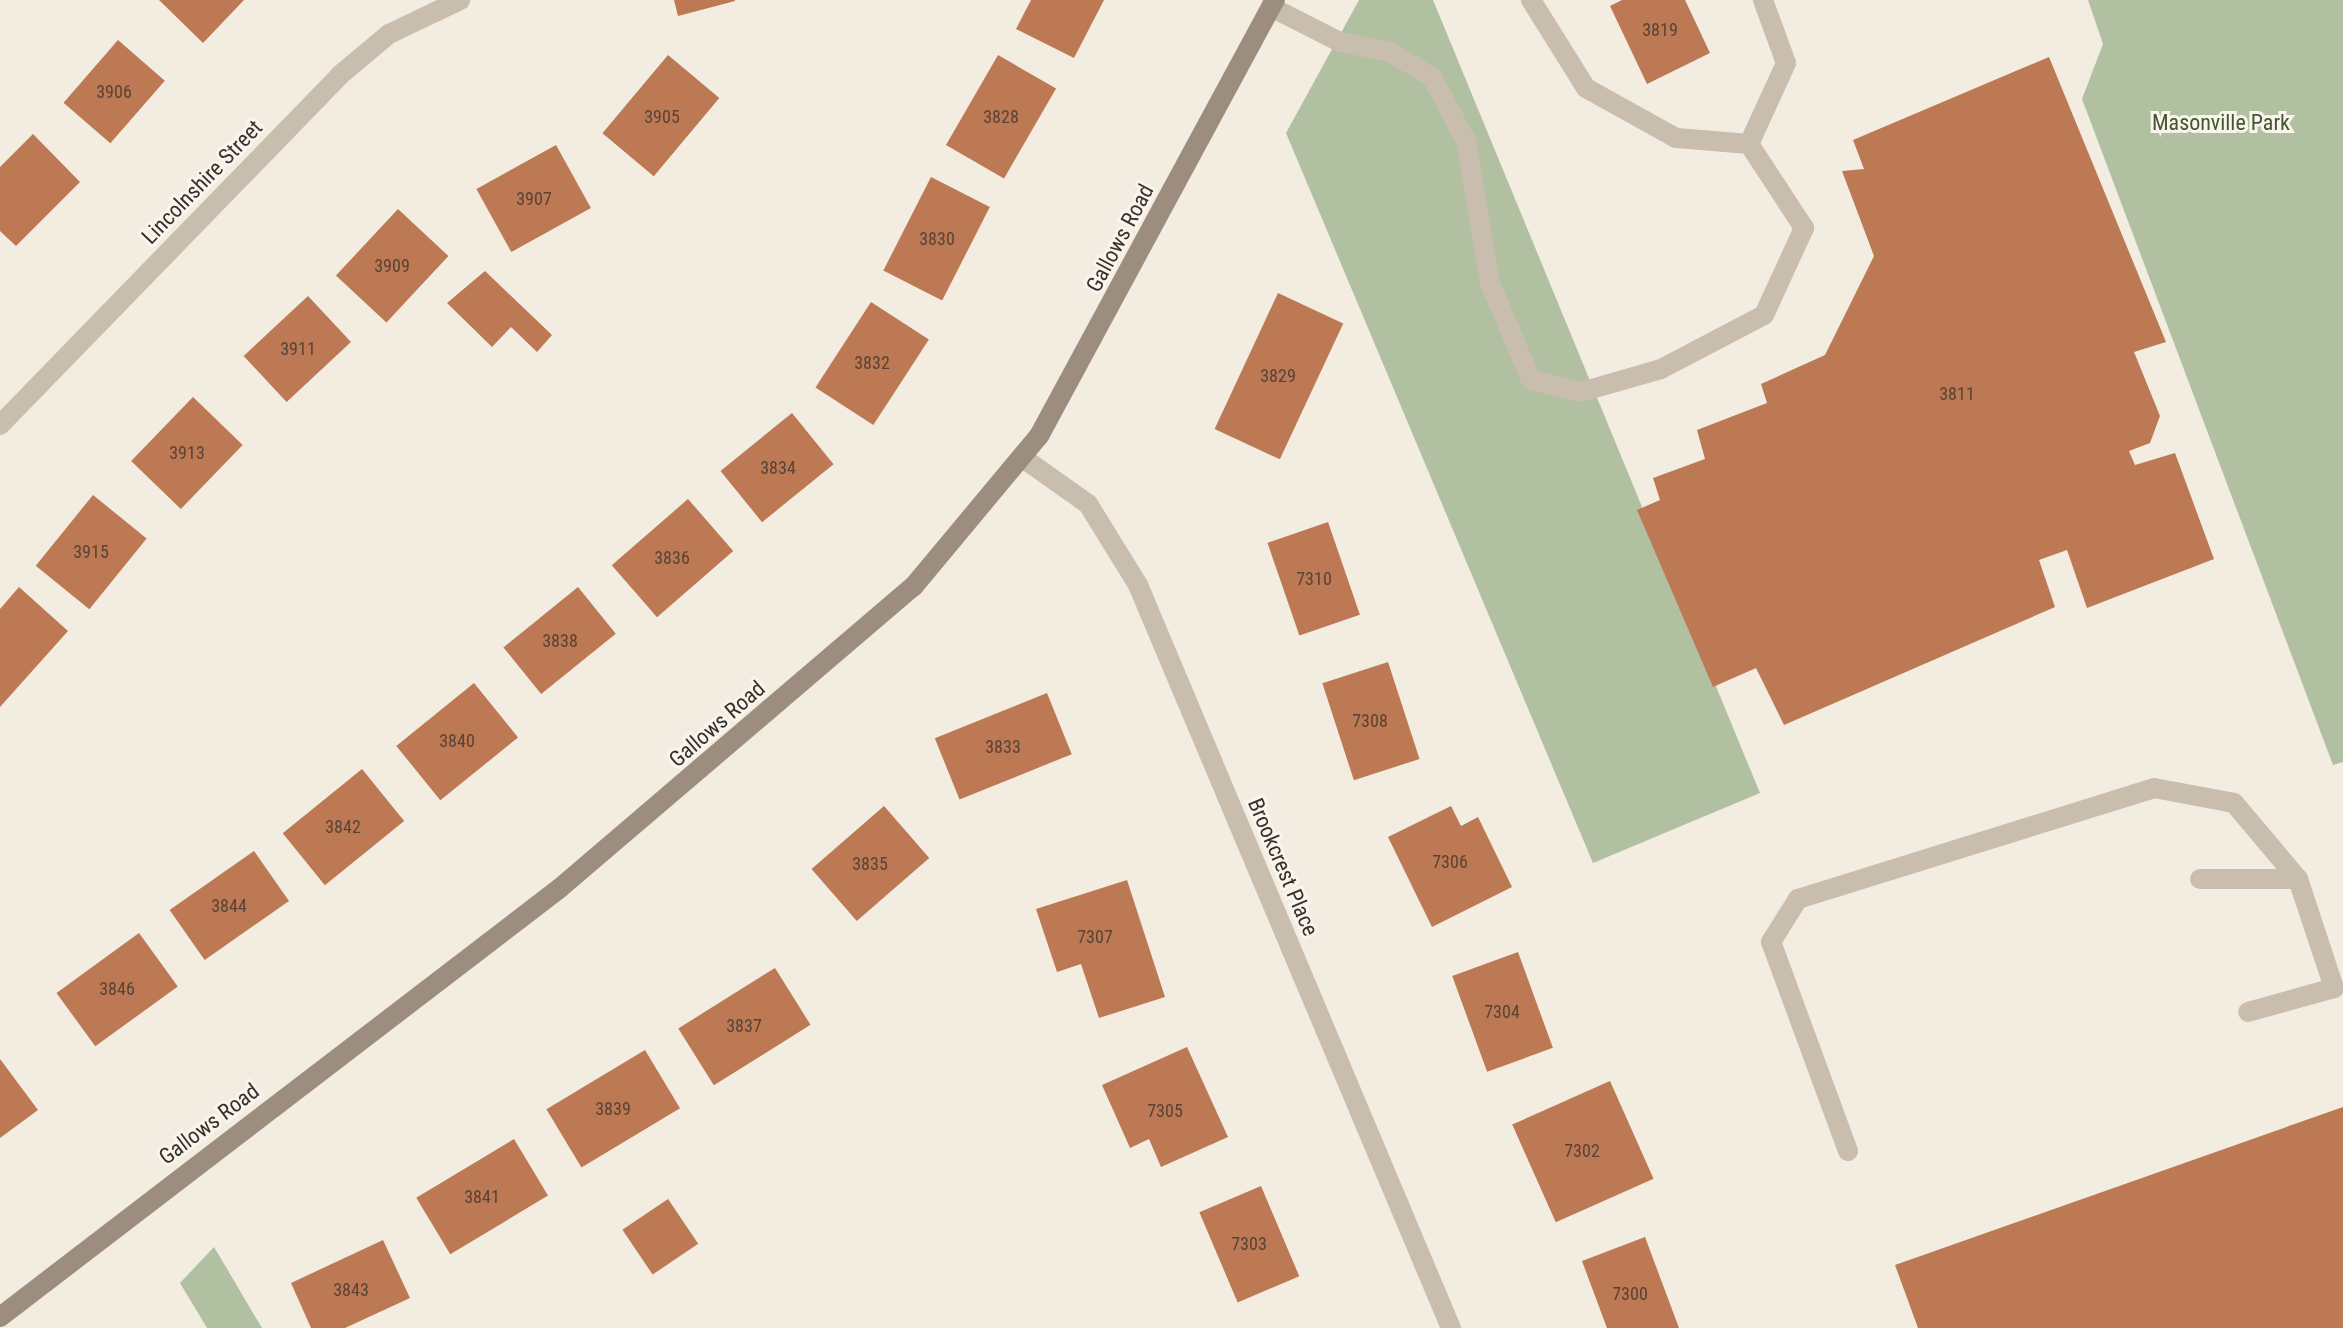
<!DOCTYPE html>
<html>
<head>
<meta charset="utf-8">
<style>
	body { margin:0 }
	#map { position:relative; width:2343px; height:1328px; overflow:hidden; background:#f2ece1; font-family:"Roboto Condensed",sans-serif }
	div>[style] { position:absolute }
	.green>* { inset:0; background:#b2c0a2 }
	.building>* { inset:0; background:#bc7954; transform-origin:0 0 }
	.service>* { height:20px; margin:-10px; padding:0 10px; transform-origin:10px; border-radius:10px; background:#c9bdae }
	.minor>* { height:20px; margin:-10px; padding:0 10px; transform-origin:10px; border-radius:10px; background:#c9bdae }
	.secondary>* { height:20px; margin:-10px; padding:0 10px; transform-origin:10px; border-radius:10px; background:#9d8d7f }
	span { translate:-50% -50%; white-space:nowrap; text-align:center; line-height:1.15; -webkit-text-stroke:6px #f9f5ed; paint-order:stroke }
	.number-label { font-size:18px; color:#594335 }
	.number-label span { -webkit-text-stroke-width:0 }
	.park-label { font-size:22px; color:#445531 }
	.street-label { font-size:22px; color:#38312b }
</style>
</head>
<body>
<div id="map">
	<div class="green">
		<i style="clip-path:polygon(1359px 0,1433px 0,1760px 793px,1593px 863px,1286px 133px)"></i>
		<i style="clip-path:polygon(2088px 0,2343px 0,2343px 762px,2333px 765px,2082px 99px,2103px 44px)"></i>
		<i style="clip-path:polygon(214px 1247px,262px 1328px,207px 1328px,180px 1283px)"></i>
	</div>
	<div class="building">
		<i style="clip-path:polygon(159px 0,244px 0,203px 43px)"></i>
		<i style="clip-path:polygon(674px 0,735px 0,735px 1px,678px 16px)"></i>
		<i style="clip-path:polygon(1031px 0,1104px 0,1074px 58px,1016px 29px)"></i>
		<i style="clip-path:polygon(1622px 0,1685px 0,1710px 53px,1647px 84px,1610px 6px)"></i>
		<i style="left:118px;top:40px;width:62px;height:83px;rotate:41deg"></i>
		<i style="left:668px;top:55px;width:67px;height:102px;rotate:40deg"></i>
		<i style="left:998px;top:55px;width:67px;height:104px;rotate:30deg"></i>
		<i style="clip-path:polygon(2049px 57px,2166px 342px,2134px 352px,2160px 416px,2150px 443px,2129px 451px,2135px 465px,2175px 453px,2214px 559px,2087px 608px,2067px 550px,2039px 560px,2055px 607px,1784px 725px,1756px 668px,1713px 687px,1637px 510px,1660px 500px,1653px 478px,1705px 459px,1697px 430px,1767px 403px,1761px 384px,1825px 355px,1874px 256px,1842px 171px,1864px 169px,1853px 140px)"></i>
		<i style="clip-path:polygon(33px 134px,80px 182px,16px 246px,0 231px,0 167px)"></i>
		<i style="left:556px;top:145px;width:72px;height:91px;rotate:61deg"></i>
		<i style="left:931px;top:177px;width:66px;height:105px;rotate:27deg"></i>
		<i style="left:398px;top:209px;width:69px;height:91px;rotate:43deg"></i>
		<i style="clip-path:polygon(485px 271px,552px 335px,537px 352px,511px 327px,492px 347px,447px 303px)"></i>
		<i style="left:1278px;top:293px;width:72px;height:150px;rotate:25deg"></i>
		<i style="left:308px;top:296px;width:63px;height:88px;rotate:47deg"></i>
		<i style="left:871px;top:302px;width:69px;height:102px;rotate:33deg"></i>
		<i style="left:193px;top:397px;width:69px;height:89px;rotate:44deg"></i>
		<i style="left:792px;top:413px;width:66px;height:92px;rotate:51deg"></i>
		<i style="left:93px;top:495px;width:69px;height:91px;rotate:39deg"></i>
		<i style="left:688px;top:499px;width:69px;height:101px;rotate:49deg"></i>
		<i style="left:1328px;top:522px;width:98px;height:64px;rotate:71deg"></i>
		<i style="clip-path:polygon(19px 587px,68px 631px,0 707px,0 609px)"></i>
		<i style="left:578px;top:587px;width:60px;height:96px;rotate:51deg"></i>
		<i style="left:1388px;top:662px;width:102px;height:69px;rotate:72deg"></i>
		<i style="left:474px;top:683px;width:70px;height:100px;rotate:51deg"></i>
		<i style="left:1047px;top:693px;width:66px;height:121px;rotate:68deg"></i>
		<i style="left:362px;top:769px;width:67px;height:102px;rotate:51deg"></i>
		<i style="left:884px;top:806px;width:69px;height:96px;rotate:49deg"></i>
		<i style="clip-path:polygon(1451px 806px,1461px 826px,1478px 817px,1512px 887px,1432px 927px,1388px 837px)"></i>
		<i style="left:254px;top:851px;width:61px;height:103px;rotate:55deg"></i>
		<i style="clip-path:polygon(1127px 880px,1165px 997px,1099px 1018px,1081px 964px,1057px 972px,1036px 909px)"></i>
		<i style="left:139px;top:933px;width:66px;height:102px;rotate:54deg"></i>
		<i style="left:1518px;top:952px;width:102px;height:70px;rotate:70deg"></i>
		<i style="left:775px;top:968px;width:67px;height:114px;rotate:58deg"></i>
		<i style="clip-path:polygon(1187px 1047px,1228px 1137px,1161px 1167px,1149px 1139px,1130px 1148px,1102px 1085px)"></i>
		<i style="left:645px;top:1050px;width:68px;height:115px;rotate:59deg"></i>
		<i style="clip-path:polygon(0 1059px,38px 1110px,0 1138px)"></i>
		<i style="left:1610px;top:1081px;width:107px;height:107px;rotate:66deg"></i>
		<i style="clip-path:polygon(2343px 1107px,2343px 1328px,1918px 1328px,1895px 1265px)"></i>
		<i style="left:514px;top:1139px;width:66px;height:114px;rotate:59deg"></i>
		<i style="left:1261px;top:1186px;width:98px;height:67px;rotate:67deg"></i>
		<i style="left:668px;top:1199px;width:54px;height:55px;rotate:56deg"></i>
		<i style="clip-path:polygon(1645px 1237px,1679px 1328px,1607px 1328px,1582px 1261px)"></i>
		<i style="clip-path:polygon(383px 1240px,410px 1298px,345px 1328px,311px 1328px,291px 1283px)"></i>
	</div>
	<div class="service">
		<i style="left:1271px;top:7px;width:77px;rotate:26.9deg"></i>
		<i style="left:1340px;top:42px;width:51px;rotate:11.3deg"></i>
		<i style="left:1390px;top:52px;width:49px;rotate:30.8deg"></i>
		<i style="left:1432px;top:77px;width:72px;rotate:62deg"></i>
		<i style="left:1466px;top:141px;width:144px;rotate:80.4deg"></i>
		<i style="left:1490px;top:283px;width:105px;rotate:67.1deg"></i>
		<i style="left:1531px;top:380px;width:51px;rotate:13.5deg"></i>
		<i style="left:1581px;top:392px;width:83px;rotate:-16deg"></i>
		<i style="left:1661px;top:369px;width:116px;rotate:-27.7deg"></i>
		<i style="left:1764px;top:315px;width:96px;rotate:-65.3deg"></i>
		<i style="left:1804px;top:228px;width:100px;rotate:-123.2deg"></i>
		<i style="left:1749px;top:144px;width:73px;rotate:-175.3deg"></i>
		<i style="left:1676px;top:138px;width:103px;rotate:-150.9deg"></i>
		<i style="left:1586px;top:88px;width:104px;rotate:-122deg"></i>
		<i style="left:1749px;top:144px;width:89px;rotate:-65.4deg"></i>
		<i style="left:1786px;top:63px;width:67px;rotate:-110.1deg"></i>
		<i style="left:2200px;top:879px;width:98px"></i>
		<i style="left:1848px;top:1151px;width:223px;rotate:-110.2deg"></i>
		<i style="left:1771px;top:942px;width:51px;rotate:-57.9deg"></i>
		<i style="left:1798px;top:899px;width:373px;rotate:-17.3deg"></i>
		<i style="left:2154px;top:788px;width:81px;rotate:10.6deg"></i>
		<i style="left:2234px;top:803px;width:99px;rotate:49.9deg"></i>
		<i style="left:2298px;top:879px;width:115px;rotate:71.7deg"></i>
		<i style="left:2334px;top:988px;width:89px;rotate:164.4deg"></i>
	</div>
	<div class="minor">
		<i style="left:0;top:425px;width:488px;rotate:-45.8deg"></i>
		<i style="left:340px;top:75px;width:64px;rotate:-39.9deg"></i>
		<i style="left:389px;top:34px;width:79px;rotate:-25.6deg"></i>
		<i style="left:1023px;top:458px;width:80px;rotate:35.3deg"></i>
		<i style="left:1088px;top:504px;width:95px;rotate:58.3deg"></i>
		<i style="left:1138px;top:585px;width:806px;rotate:67.16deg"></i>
	</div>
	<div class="secondary">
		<i style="left:0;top:1317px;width:705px;rotate:-37.45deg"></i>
		<i style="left:560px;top:888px;width:464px;rotate:-40.5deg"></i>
		<i style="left:913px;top:587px;width:197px;rotate:-50.2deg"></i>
		<i style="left:1039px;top:436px;width:496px;rotate:-61.6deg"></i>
	</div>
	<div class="number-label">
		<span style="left:1660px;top:30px">3819</span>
		<span style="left:114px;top:92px">3906</span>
		<span style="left:662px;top:117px">3905</span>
		<span style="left:1001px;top:117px">3828</span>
		<span style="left:534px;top:199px">3907</span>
		<span style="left:937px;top:239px">3830</span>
		<span style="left:392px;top:266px">3909</span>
		<span style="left:298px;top:349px">3911</span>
		<span style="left:872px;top:363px">3832</span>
		<span style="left:1278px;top:376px">3829</span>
		<span style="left:1957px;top:394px">3811</span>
		<span style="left:187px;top:453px">3913</span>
		<span style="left:778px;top:468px">3834</span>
		<span style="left:91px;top:552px">3915</span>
		<span style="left:672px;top:558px">3836</span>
		<span style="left:1314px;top:579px">7310</span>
		<span style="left:560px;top:641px">3838</span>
		<span style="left:1370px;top:721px">7308</span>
		<span style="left:457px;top:741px">3840</span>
		<span style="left:1003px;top:747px">3833</span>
		<span style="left:343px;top:827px">3842</span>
		<span style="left:1450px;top:862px">7306</span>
		<span style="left:870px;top:864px">3835</span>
		<span style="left:229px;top:906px">3844</span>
		<span style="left:1095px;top:937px">7307</span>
		<span style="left:117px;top:989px">3846</span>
		<span style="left:1502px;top:1012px">7304</span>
		<span style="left:744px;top:1026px">3837</span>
		<span style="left:613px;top:1109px">3839</span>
		<span style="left:1165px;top:1111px">7305</span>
		<span style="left:1582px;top:1151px">7302</span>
		<span style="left:482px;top:1197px">3841</span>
		<span style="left:1249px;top:1244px">7303</span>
		<span style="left:351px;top:1290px">3843</span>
		<span style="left:1630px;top:1294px">7300</span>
	</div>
	<div class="park-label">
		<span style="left:2221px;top:123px">Masonville Park</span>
	</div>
	<div class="street-label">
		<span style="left:202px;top:182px;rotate:-46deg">Lincolnshire Street</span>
		<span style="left:1120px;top:238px;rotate:-62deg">Gallows Road</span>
		<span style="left:717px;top:724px;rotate:-41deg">Gallows Road</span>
		<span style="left:1283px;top:867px;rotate:67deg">Brookcrest Place</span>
		<span style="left:209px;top:1124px;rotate:-37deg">Gallows Road</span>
	</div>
</div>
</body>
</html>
